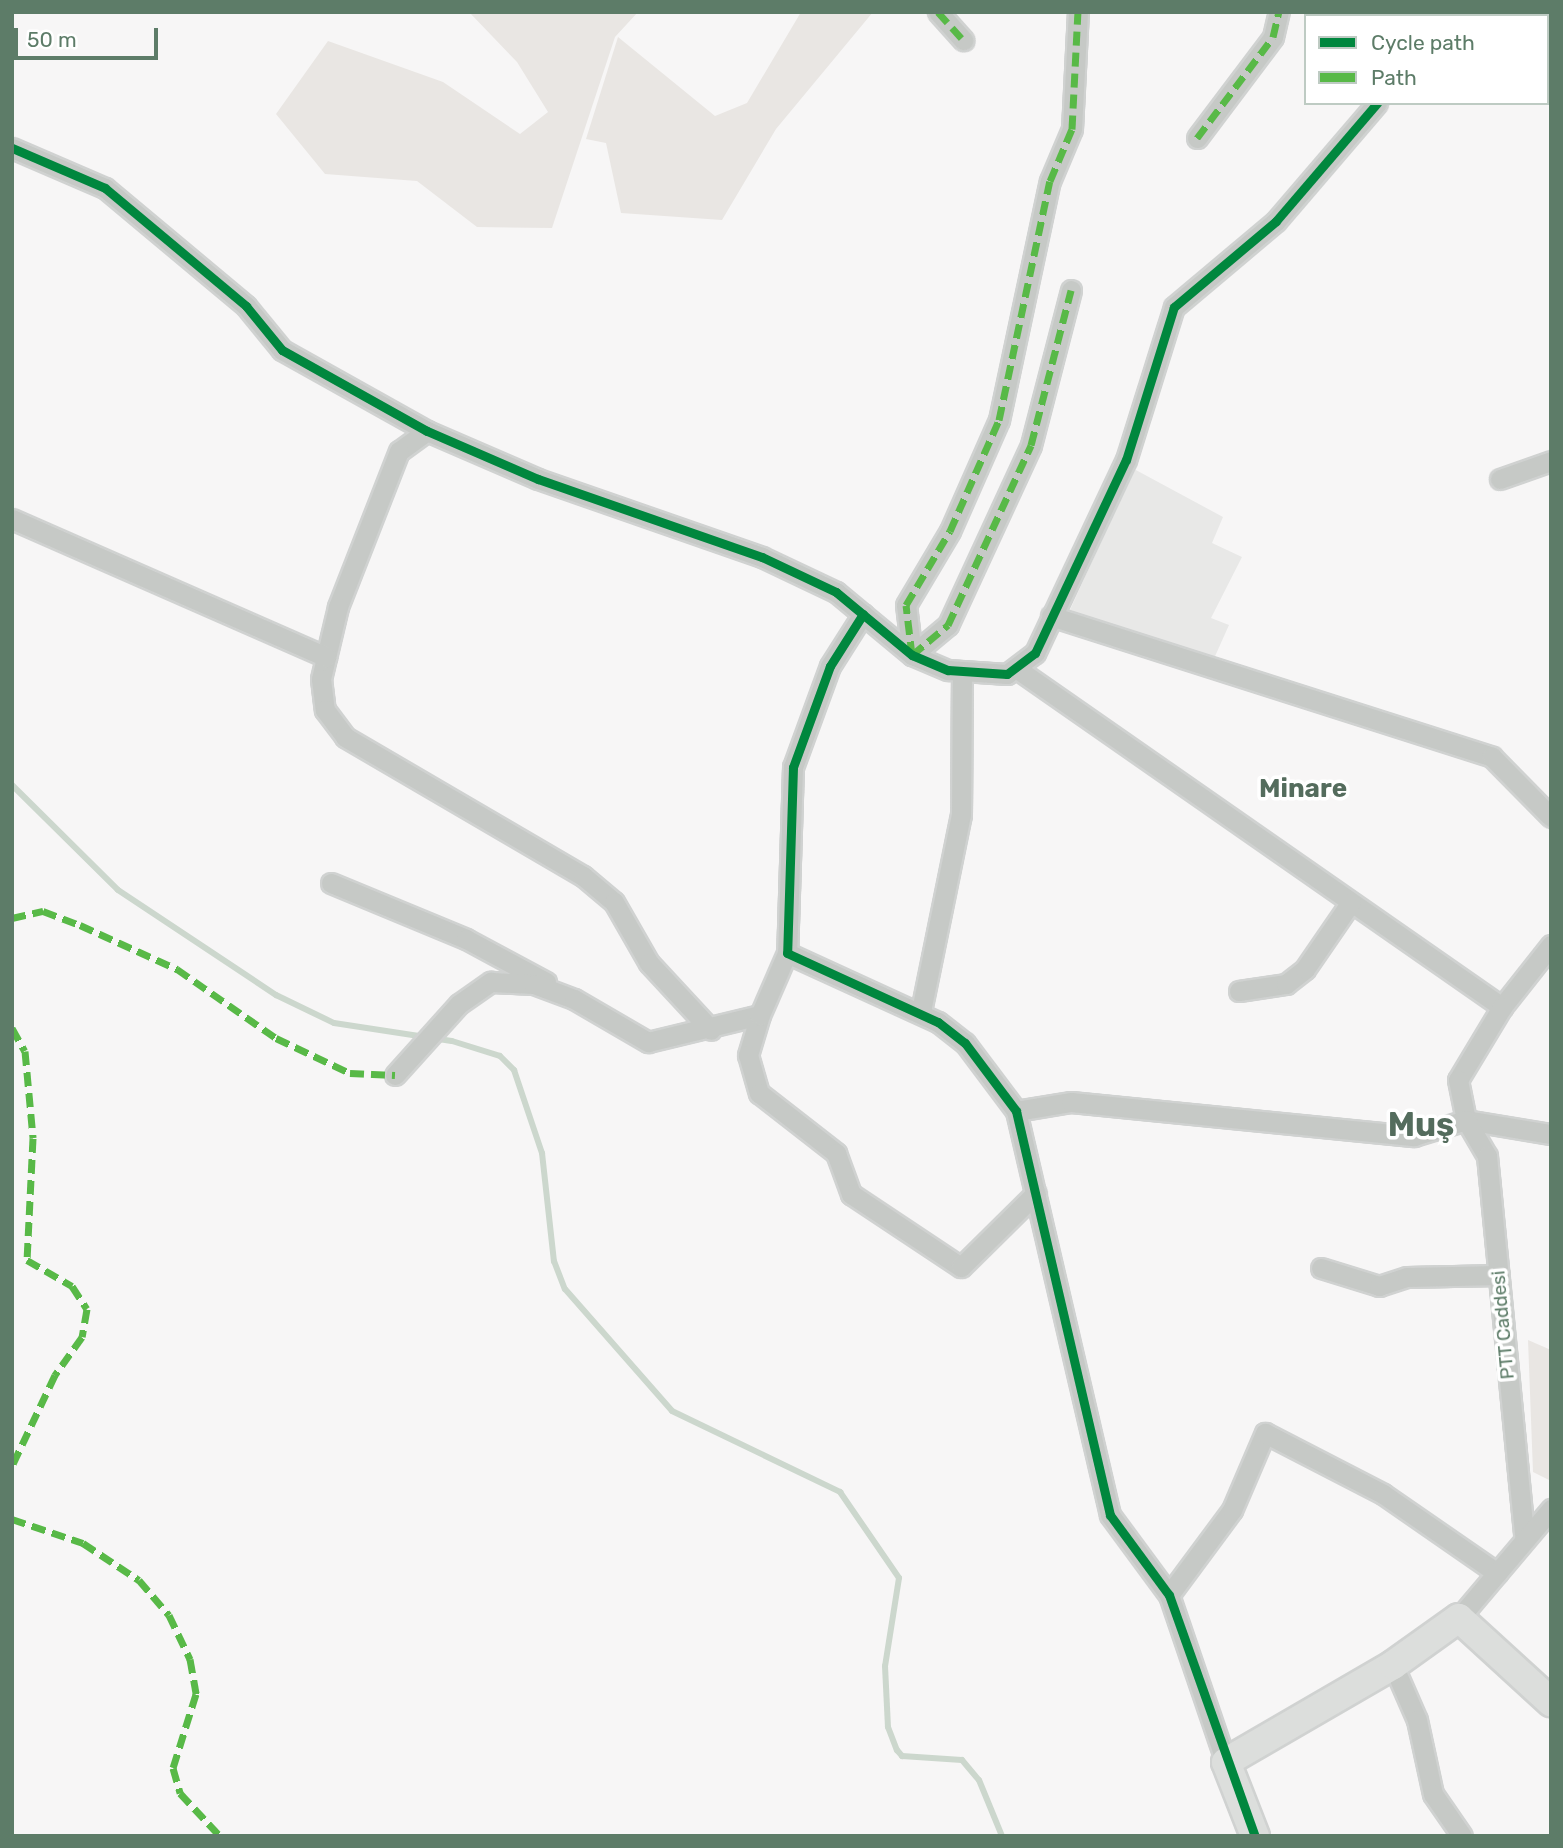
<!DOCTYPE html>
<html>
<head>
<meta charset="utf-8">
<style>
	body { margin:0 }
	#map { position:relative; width:1563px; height:1848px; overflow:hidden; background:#f7f6f6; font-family:Rubik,sans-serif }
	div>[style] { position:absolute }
	.built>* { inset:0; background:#e8e8e7 }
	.green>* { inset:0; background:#e9e6e3 }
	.stream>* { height:6px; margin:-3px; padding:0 3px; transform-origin:3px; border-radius:3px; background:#ccd7cd }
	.roads { filter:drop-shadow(2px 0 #d0d2d1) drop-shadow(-2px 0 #d0d2d1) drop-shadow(0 2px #d0d2d1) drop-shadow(0 -2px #d0d2d1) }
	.street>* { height:19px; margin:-9.5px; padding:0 9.5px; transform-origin:9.5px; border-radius:9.5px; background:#c6c9c6 }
	.secondary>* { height:28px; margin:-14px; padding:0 14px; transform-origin:14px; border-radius:14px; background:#dcdedc }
	.quiet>* { height:7px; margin-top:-3.5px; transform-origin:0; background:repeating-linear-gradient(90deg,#58b947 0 14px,transparent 0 21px) }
	.cycleway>* { height:9px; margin:-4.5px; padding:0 4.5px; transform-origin:4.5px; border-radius:4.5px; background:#00873e }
	span { translate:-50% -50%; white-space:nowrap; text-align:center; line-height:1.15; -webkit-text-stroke:7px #fff; paint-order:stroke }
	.street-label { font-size:19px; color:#5d7c68 }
	.district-label { font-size:26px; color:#546c5d; font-weight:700 }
	.town-label { font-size:33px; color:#546c5d; font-weight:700 }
	.frame { position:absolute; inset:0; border:14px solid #5d7c68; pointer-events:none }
	.legend { position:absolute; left:1304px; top:14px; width:245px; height:91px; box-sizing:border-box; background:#fff; border:2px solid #becbc3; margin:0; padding:9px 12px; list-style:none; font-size:21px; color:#5d7c68 }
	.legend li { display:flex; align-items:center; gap:14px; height:35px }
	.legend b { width:35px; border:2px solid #becbc3 }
	.scale { position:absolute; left:14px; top:28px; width:144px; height:32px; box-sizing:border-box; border:4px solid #5d7c68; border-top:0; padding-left:9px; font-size:21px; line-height:24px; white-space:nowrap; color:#5d7c68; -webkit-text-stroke:5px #fff; paint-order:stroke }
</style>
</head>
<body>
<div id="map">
	<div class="built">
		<i style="clip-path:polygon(1134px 469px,1223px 517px,1212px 543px,1242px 557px,1211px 618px,1229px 625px,1212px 663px,1070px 610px)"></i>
	</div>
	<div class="green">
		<i style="clip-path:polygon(469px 12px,638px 12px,615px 37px,552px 228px,477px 227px,417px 181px,325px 174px,276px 114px,328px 41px,443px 82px,520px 134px,548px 112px,517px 62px)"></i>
		<i style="clip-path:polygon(801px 12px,873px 12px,776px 129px,722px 220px,621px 213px,606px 143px,586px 139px,618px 37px,715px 116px,747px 103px)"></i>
		<i style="clip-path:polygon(1528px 1340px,1551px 1350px,1551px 1481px,1533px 1472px)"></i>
	</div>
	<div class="stream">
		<i style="left:12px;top:785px;width:149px;rotate:44.7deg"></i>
		<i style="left:118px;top:890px;width:190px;rotate:33.6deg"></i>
		<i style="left:276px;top:995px;width:64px;rotate:25.8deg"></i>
		<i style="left:334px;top:1023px;width:119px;rotate:8.7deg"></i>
		<i style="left:452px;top:1041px;width:50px;rotate:17.4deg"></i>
		<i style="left:500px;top:1056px;width:20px;rotate:45deg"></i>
		<i style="left:514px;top:1070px;width:88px;rotate:71.4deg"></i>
		<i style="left:542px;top:1153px;width:109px;rotate:83.7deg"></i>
		<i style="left:554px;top:1261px;width:30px;rotate:69deg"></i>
		<i style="left:565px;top:1289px;width:162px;rotate:48.7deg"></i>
		<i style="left:672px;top:1411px;width:187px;rotate:25.7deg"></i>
		<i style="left:840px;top:1492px;width:104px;rotate:55.5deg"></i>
		<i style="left:899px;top:1578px;width:89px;rotate:99deg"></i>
		<i style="left:885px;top:1666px;width:61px;rotate:87.2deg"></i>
		<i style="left:888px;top:1727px;width:25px;rotate:69deg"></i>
		<i style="left:897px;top:1750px;width:8px;rotate:50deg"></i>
		<i style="left:902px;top:1756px;width:60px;rotate:3.8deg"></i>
		<i style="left:962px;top:1760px;width:26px;rotate:50deg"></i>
		<i style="left:979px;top:1780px;width:61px;rotate:67.7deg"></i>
	</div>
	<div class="roads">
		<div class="street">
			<i style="left:938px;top:12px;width:38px;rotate:48deg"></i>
			<i style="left:1405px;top:12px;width:6px;rotate:45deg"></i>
			<i style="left:1447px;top:16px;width:6px;rotate:-45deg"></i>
			<i style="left:1197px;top:138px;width:126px;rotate:-53deg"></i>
			<i style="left:1273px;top:37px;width:26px;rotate:-77deg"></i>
			<i style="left:12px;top:148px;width:101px;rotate:23.3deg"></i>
			<i style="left:105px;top:188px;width:184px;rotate:39.9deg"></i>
			<i style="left:246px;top:306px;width:57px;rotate:50.7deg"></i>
			<i style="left:282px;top:350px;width:166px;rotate:29.2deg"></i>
			<i style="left:427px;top:431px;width:121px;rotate:23.4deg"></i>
			<i style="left:538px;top:479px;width:237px;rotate:19.2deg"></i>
			<i style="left:762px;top:557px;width:82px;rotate:25.3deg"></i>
			<i style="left:836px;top:592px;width:99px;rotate:39.7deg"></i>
			<i style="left:912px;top:655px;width:39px;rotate:23deg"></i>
			<i style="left:948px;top:670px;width:59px;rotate:3.9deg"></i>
			<i style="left:1007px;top:674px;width:35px;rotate:-37deg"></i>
			<i style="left:1035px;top:653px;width:213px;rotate:-64.8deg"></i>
			<i style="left:1126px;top:460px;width:160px;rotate:-72.6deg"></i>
			<i style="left:1174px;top:307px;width:133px;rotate:-40.1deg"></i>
			<i style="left:1276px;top:221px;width:155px;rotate:-49.4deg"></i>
			<i style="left:427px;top:431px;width:34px;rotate:144deg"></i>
			<i style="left:399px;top:451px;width:168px;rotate:111.4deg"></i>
			<i style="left:338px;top:607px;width:74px;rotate:103.3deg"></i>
			<i style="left:321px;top:679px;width:31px;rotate:83deg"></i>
			<i style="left:325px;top:710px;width:34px;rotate:53deg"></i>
			<i style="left:345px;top:737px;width:276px;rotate:30.3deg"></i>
			<i style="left:583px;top:876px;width:40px;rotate:40deg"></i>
			<i style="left:614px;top:902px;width:70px;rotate:60.2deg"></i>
			<i style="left:649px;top:963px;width:91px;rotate:47.2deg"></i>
			<i style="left:1500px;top:479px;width:54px;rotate:-19.4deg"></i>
			<i style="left:12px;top:519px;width:343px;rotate:23.7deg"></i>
			<i style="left:863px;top:614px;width:62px;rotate:122.4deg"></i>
			<i style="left:830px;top:666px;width:108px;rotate:110.1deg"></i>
			<i style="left:793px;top:767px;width:186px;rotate:91.8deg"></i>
			<i style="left:787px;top:953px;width:166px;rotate:24.6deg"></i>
			<i style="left:938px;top:1022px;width:34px;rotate:38deg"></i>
			<i style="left:965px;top:1043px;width:85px;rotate:53.1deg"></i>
			<i style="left:1016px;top:1111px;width:415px;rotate:76.9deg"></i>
			<i style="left:1110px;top:1515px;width:99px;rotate:53.6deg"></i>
			<i style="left:1169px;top:1595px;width:176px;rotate:71.2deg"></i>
			<i style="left:1051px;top:616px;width:463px;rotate:17.7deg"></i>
			<i style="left:1492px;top:757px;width:84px;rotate:45.5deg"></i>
			<i style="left:912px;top:655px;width:50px;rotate:-96.8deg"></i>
			<i style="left:906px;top:605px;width:86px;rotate:-59.3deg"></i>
			<i style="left:950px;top:531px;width:121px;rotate:-66.2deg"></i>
			<i style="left:999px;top:420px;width:244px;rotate:-78deg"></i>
			<i style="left:1050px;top:181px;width:56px;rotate:-67.1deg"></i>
			<i style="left:1072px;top:129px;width:117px;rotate:-87.1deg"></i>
			<i style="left:912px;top:655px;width:47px;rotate:-39.8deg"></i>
			<i style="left:948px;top:625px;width:198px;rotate:-65.2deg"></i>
			<i style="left:1031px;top:445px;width:160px;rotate:-75.5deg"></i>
			<i style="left:1020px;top:671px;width:588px;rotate:34.88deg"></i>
			<i style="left:331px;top:883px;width:146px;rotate:22.5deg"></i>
			<i style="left:466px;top:939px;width:91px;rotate:28.3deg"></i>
			<i style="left:1551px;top:945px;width:79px;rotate:128.3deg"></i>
			<i style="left:1502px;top:1007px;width:85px;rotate:121.1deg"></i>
			<i style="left:1458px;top:1080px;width:41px;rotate:78.7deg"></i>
			<i style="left:1466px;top:1120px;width:86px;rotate:9.4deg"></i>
			<i style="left:1239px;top:991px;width:48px;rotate:-8.5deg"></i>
			<i style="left:1286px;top:984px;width:24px;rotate:-38deg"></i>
			<i style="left:1305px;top:969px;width:81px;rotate:-55.5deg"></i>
			<i style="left:921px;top:1011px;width:200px;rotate:-78.5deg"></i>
			<i style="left:961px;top:815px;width:143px;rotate:-89.6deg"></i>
			<i style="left:760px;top:1015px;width:42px;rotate:106.7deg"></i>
			<i style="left:748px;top:1055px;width:40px;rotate:74deg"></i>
			<i style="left:759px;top:1093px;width:98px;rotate:37.9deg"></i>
			<i style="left:836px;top:1153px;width:44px;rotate:69.9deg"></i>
			<i style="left:851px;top:1194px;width:132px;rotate:33.6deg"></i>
			<i style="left:961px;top:1267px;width:105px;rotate:-44.6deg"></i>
			<i style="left:395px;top:1075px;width:96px;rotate:-48deg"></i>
			<i style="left:459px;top:1004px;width:39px;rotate:-35deg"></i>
			<i style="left:491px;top:982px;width:43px;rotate:2.7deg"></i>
			<i style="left:534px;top:984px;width:43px;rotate:20.6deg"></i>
			<i style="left:574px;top:999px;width:86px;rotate:30.2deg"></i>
			<i style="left:648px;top:1042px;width:115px;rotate:-13.6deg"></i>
			<i style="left:760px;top:1015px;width:68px;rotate:-66.5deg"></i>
			<i style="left:1016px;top:1111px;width:56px;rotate:-9.3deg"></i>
			<i style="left:1071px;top:1102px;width:345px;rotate:5.7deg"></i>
			<i style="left:1414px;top:1136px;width:54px;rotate:-17.1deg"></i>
			<i style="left:1466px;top:1120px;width:42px;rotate:59.7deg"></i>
			<i style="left:1487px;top:1156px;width:382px;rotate:84.4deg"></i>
			<i style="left:1321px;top:1268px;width:61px;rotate:17.2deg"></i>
			<i style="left:1379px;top:1286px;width:29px;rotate:-18deg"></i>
			<i style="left:1407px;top:1277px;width:92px;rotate:-1.2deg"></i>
			<i style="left:1169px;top:1595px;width:106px;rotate:-53.5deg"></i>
			<i style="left:1232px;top:1510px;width:84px;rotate:-66.8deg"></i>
			<i style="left:1265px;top:1433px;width:133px;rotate:27.3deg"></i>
			<i style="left:1383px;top:1494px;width:139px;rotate:34.7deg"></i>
			<i style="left:1459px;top:1618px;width:143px;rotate:-49.8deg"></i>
			<i style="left:1393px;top:1665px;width:60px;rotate:66.4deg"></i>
			<i style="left:1417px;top:1720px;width:76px;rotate:77.8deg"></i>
			<i style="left:1433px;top:1794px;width:51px;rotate:55.4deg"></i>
		</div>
		<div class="secondary">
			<i style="left:1255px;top:1836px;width:79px;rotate:-111.4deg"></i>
			<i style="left:1226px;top:1762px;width:193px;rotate:-30.1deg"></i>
			<i style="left:1393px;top:1665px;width:81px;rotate:-35.5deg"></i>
			<i style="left:1459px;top:1618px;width:125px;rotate:42.4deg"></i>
		</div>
	</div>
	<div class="quiet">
		<i style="left:938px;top:12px;width:38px;rotate:48deg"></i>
		<i style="left:1405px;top:12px;width:6px;rotate:45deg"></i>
		<i style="left:1197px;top:138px;width:126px;rotate:-53deg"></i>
		<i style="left:1273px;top:37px;width:26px;rotate:-77deg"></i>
		<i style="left:912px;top:655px;width:50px;rotate:-96.8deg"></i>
		<i style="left:906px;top:605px;width:86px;rotate:-59.3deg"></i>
		<i style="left:950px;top:531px;width:121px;rotate:-66.2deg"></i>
		<i style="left:999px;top:420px;width:244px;rotate:-78deg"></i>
		<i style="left:1050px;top:181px;width:56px;rotate:-67.1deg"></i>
		<i style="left:1072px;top:129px;width:117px;rotate:-87.1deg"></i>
		<i style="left:912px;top:655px;width:47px;rotate:-39.8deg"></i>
		<i style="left:948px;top:625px;width:198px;rotate:-65.2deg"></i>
		<i style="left:1031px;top:445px;width:160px;rotate:-75.5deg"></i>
		<i style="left:12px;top:918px;width:32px;rotate:-13deg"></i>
		<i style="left:43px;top:911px;width:40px;rotate:21deg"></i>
		<i style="left:80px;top:925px;width:107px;rotate:24.4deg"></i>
		<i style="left:177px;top:969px;width:121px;rotate:34.9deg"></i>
		<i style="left:276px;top:1038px;width:82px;rotate:25.3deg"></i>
		<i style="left:350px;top:1073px;width:45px;rotate:2.5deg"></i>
		<i style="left:12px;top:1028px;width:26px;rotate:61deg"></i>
		<i style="left:25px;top:1051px;width:87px;rotate:84.7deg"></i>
		<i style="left:33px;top:1138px;width:122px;rotate:92.8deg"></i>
		<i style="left:27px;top:1260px;width:52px;rotate:30deg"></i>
		<i style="left:72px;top:1286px;width:27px;rotate:57deg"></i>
		<i style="left:87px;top:1309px;width:28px;rotate:100deg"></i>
		<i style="left:82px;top:1337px;width:47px;rotate:125.4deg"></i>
		<i style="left:55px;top:1375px;width:101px;rotate:115.3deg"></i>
		<i style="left:12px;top:1519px;width:75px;rotate:18.7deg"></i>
		<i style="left:83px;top:1543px;width:67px;rotate:33.5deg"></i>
		<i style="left:139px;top:1580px;width:46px;rotate:49.4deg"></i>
		<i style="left:169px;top:1615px;width:49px;rotate:64.5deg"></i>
		<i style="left:190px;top:1659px;width:36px;rotate:80deg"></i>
		<i style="left:196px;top:1694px;width:77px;rotate:107.3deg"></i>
		<i style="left:173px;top:1768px;width:26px;rotate:74deg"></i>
		<i style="left:180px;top:1793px;width:59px;rotate:47.1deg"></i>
	</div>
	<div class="cycleway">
		<i style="left:12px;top:148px;width:101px;rotate:23.3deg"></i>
		<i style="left:105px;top:188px;width:184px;rotate:39.9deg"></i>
		<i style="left:246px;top:306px;width:57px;rotate:50.7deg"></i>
		<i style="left:282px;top:350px;width:166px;rotate:29.2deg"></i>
		<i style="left:427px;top:431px;width:121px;rotate:23.4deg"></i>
		<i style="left:538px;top:479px;width:237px;rotate:19.2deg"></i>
		<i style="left:762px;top:557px;width:82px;rotate:25.3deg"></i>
		<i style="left:836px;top:592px;width:99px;rotate:39.7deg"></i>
		<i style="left:912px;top:655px;width:39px;rotate:23deg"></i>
		<i style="left:948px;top:670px;width:59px;rotate:3.9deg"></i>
		<i style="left:1007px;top:674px;width:35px;rotate:-37deg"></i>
		<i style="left:1035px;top:653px;width:213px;rotate:-64.8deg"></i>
		<i style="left:1126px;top:460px;width:160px;rotate:-72.6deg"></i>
		<i style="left:1174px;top:307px;width:133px;rotate:-40.1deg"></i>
		<i style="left:1276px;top:221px;width:155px;rotate:-49.4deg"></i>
		<i style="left:863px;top:614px;width:62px;rotate:122.4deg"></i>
		<i style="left:830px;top:666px;width:108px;rotate:110.1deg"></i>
		<i style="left:793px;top:767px;width:186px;rotate:91.8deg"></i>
		<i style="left:787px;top:953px;width:166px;rotate:24.6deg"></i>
		<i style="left:938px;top:1022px;width:34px;rotate:38deg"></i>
		<i style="left:965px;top:1043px;width:85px;rotate:53.1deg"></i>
		<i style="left:1016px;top:1111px;width:415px;rotate:76.9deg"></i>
		<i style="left:1110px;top:1515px;width:99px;rotate:53.6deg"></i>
		<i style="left:1169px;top:1595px;width:256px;rotate:70.4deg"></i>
	</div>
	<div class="street-label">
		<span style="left:1503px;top:1325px;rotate:-95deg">PTT Caddesi</span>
	</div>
	<div class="district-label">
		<span style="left:1303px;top:789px">Minare</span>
	</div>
	<div class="town-label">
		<span style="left:1421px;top:1125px">Muş</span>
	</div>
	<div class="frame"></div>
	<ul class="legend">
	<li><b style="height:9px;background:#00873e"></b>Cycle path</li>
	<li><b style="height:9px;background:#58b947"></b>Path</li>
	</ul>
	<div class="scale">50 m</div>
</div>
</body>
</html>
